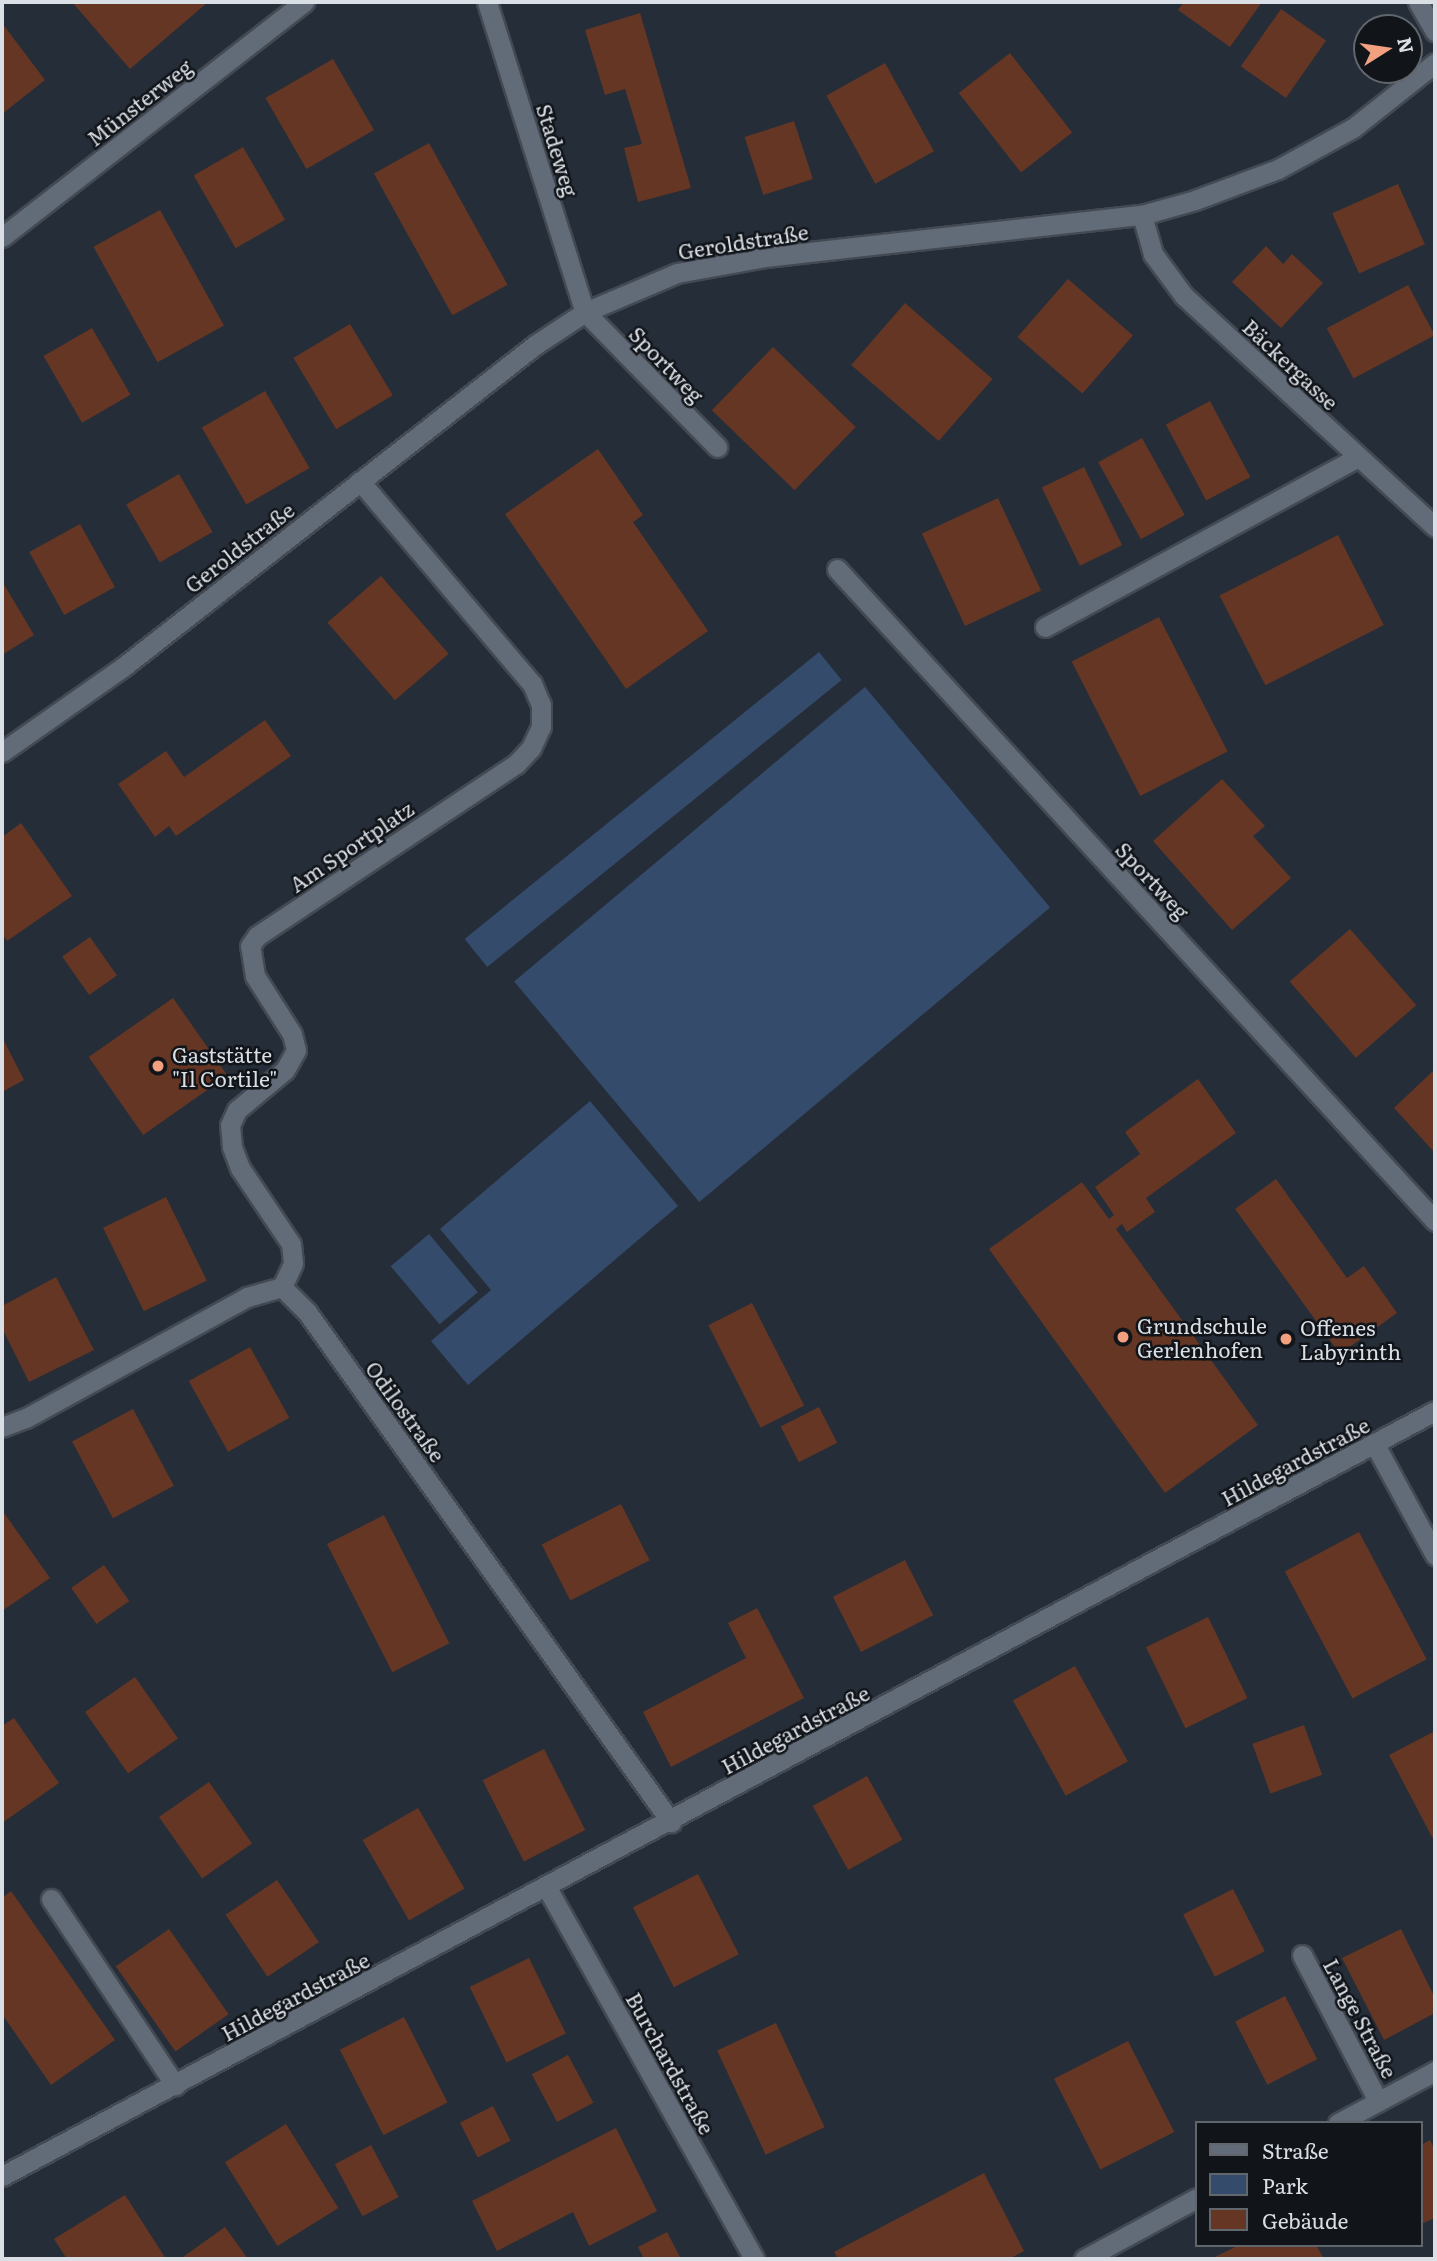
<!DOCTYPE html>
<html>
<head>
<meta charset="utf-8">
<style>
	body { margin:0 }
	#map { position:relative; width:1437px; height:2261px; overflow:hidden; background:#252d38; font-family:Literata,serif }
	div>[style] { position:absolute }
	.green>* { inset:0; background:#354b6c; transform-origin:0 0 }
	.building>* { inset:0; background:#653623; transform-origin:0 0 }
	.roads { filter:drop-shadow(2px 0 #434a53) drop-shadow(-2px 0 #434a53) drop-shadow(0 2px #434a53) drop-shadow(0 -2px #434a53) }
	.service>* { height:19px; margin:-9.5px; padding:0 9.5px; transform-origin:9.5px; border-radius:9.5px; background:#626b78 }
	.minor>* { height:19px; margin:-9.5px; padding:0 9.5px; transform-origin:9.5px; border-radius:9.5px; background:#626b78 }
	.tertiary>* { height:19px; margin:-9.5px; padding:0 9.5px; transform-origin:9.5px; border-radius:9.5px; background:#626b78 }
	.dots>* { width:19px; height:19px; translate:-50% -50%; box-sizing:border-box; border:4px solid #11151a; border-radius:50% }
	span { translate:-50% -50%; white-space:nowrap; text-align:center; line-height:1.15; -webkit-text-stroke:5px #11151a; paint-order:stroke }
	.street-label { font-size:21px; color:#dadfe6 }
	.poi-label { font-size:21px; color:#dadfe6 }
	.left { translate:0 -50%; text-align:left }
	.frame { position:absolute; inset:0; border:4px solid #dadfe6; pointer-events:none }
	.legend { position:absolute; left:1195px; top:2121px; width:228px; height:126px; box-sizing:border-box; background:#11151a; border:2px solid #61666c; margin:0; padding:9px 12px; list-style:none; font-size:21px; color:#dadfe6 }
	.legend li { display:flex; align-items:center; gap:14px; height:35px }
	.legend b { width:35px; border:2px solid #61666c }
	.north { position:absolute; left:1353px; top:14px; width:70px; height:70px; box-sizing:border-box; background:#11151a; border:2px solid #61666c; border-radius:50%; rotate:78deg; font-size:19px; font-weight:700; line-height:28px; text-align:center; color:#dadfe6 }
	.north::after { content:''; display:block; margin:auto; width:24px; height:32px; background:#f2a080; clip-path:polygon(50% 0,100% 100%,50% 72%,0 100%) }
</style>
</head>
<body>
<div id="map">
	<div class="green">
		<i style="left:819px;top:652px;width:36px;height:456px;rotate:51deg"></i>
		<i style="left:865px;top:687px;width:288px;height:458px;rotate:50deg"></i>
		<i style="clip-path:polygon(590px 1101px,678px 1206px,468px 1385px,431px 1341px,491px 1290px,440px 1229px)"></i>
		<i style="left:429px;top:1234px;width:76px;height:50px;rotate:50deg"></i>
	</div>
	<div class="building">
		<i style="clip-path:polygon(72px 2px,208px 2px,130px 69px)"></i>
		<i style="clip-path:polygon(1184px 2px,1262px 2px,1230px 47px,1178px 10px)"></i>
		<i style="left:1281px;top:9px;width:55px;height:70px;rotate:35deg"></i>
		<i style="clip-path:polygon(640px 13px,691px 188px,638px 202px,624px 148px,642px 144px,625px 89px,605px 95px,585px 30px)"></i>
		<i style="clip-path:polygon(2px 23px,45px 80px,2px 114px)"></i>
		<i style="left:1010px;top:53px;width:101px;height:65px;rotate:52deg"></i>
		<i style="left:333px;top:59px;width:82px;height:78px;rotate:60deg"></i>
		<i style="left:885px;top:63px;width:101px;height:67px;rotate:61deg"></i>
		<i style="left:794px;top:121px;width:61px;height:52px;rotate:72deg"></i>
		<i style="left:429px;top:143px;width:162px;height:63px;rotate:61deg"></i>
		<i style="left:243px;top:147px;width:84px;height:57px;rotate:60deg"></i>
		<i style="left:1398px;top:184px;width:66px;height:72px;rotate:66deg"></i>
		<i style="left:160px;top:210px;width:132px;height:76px;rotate:61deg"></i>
		<i style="clip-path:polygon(1266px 246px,1283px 264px,1292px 254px,1323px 283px,1281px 328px,1232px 282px)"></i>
		<i style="left:1068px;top:279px;width:86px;height:77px;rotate:41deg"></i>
		<i style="left:1408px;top:285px;width:57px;height:92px;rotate:62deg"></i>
		<i style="left:905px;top:303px;width:116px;height:82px;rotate:41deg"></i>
		<i style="left:350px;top:324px;width:83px;height:66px;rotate:59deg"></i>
		<i style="left:92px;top:328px;width:77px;height:56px;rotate:60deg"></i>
		<i style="left:773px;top:347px;width:115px;height:88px;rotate:44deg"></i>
		<i style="left:265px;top:391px;width:89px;height:73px;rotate:60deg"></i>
		<i style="left:1210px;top:401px;width:86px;height:50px;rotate:62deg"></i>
		<i style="left:1142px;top:438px;width:88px;height:50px;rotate:61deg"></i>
		<i style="clip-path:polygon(598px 449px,643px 515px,633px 522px,708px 631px,626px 689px,505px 514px)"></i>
		<i style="left:1084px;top:467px;width:87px;height:47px;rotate:64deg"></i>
		<i style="left:179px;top:474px;width:67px;height:61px;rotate:60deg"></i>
		<i style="left:998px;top:498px;width:102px;height:84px;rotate:65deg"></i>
		<i style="left:80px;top:524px;width:72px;height:58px;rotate:61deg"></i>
		<i style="left:1338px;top:535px;width:101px;height:133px;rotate:63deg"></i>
		<i style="left:381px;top:576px;width:103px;height:71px;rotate:49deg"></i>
		<i style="clip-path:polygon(2px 581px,34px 635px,2px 655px)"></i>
		<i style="left:1159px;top:617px;width:151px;height:98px;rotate:63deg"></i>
		<i style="clip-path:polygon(265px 720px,291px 756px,176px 836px,169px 826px,155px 837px,118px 784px,166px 751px,184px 777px)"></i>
		<i style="clip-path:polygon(1222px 779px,1265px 826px,1253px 836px,1291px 878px,1232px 930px,1153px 841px)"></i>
		<i style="clip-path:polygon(21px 823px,72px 896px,7px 941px,2px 933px,2px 837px)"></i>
		<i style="left:1350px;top:929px;width:101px;height:80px;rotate:49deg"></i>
		<i style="left:90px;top:937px;width:47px;height:34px;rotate:55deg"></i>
		<i style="left:173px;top:998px;width:95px;height:103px;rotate:55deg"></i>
		<i style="clip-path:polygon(2px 1037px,24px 1080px,2px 1092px)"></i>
		<i style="clip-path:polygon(1435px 1069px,1435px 1153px,1394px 1108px)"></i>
		<i style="clip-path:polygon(1198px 1079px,1236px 1133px,1146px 1198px,1155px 1212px,1127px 1232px,1122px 1224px,1116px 1229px,1258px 1425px,1165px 1493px,989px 1249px,1082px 1182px,1109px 1219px,1114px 1215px,1095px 1187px,1140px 1154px,1125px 1132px)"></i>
		<i style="clip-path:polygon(1276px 1179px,1347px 1278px,1364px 1266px,1397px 1313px,1340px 1354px,1235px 1209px)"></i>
		<i style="left:166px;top:1197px;width:93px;height:70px;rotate:64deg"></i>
		<i style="clip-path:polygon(56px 1277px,94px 1350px,29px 1382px,2px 1328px,2px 1306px)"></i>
		<i style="left:752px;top:1303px;width:115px;height:49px;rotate:63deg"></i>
		<i style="left:250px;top:1347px;width:81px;height:70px;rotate:61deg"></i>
		<i style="left:819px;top:1407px;width:40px;height:43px;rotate:63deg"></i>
		<i style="left:133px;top:1409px;width:87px;height:69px;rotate:62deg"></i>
		<i style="left:621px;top:1504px;width:63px;height:89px;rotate:63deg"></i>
		<i style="clip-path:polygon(2px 1510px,50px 1578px,2px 1611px)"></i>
		<i style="left:384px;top:1515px;width:144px;height:64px;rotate:63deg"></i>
		<i style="left:1359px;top:1532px;width:144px;height:84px;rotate:62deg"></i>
		<i style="left:905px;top:1560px;width:62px;height:81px;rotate:63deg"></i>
		<i style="left:104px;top:1565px;width:44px;height:40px;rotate:55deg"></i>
		<i style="clip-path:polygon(757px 1608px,804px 1698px,671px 1767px,643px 1712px,746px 1658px,728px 1623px)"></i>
		<i style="left:1208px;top:1617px;width:90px;height:69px;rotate:64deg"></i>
		<i style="left:1075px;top:1666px;width:109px;height:71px;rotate:61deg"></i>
		<i style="left:135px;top:1677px;width:75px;height:61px;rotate:55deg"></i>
		<i style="clip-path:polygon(14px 1718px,59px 1783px,2px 1823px,2px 1726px)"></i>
		<i style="left:1304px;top:1725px;width:53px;height:55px;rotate:70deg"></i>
		<i style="clip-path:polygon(1435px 1731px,1435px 1838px,1433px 1839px,1389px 1755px)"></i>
		<i style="left:544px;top:1749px;width:91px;height:69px;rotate:63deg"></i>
		<i style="left:867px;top:1776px;width:73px;height:62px;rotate:61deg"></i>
		<i style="left:209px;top:1782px;width:75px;height:61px;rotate:55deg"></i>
		<i style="left:418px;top:1808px;width:93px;height:64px;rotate:60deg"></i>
		<i style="left:698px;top:1874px;width:90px;height:73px;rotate:63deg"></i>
		<i style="left:277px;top:1880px;width:75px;height:62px;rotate:56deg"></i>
		<i style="left:1233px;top:1889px;width:70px;height:56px;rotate:63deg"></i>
		<i style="clip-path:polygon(11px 1891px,115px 2040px,51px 2085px,2px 2014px,2px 1898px)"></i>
		<i style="left:169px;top:1929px;width:104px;height:65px;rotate:55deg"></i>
		<i style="clip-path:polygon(1401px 1929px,1435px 1998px,1435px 2013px,1384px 2040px,1342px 1958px)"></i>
		<i style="left:529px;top:1958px;width:84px;height:66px;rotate:64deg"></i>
		<i style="left:1285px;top:1996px;width:71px;height:56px;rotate:63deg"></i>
		<i style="left:404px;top:2017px;width:96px;height:72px;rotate:63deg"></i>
		<i style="left:776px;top:2023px;width:115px;height:65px;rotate:65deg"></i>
		<i style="left:1128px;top:2041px;width:102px;height:83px;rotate:63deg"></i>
		<i style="left:568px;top:2055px;width:54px;height:41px;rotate:62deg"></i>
		<i style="left:493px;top:2106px;width:39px;height:37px;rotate:63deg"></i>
		<i style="left:286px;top:2124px;width:99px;height:72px;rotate:58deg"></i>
		<i style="clip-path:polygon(616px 2128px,657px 2211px,589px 2246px,573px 2212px,497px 2251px,472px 2201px)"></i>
		<i style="clip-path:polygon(1430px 2140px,1435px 2150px,1435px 2218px,1421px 2224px,1421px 2145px)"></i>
		<i style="left:371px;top:2145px;width:59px;height:41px;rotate:62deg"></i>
		<i style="clip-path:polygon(984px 2173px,1024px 2251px,1009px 2259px,838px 2259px,834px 2252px)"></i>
		<i style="clip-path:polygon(125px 2195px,166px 2259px,67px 2259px,54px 2239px)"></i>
		<i style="clip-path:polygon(225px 2227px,248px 2259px,180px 2259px)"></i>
		<i style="clip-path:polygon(667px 2232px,681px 2259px,644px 2259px,638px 2247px)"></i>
		<i style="clip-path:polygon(1239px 2245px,1316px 2245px,1324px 2259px,1211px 2259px)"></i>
	</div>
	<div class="roads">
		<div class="service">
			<i style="left:1045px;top:627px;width:356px;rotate:-28.5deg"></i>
			<i style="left:282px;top:1287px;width:26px;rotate:-65deg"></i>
			<i style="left:293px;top:1263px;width:19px;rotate:-96deg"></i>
			<i style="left:291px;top:1244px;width:92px;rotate:-123.9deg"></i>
			<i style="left:240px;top:1168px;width:22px;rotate:-111deg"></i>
			<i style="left:232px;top:1147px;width:22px;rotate:-95deg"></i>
			<i style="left:230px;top:1125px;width:17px;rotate:-65deg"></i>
			<i style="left:237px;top:1110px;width:62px;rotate:-39.8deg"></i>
			<i style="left:285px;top:1070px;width:23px;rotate:-61deg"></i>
			<i style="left:296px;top:1050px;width:16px;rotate:-104deg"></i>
			<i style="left:292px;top:1034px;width:69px;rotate:-122.5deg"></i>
			<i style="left:255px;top:976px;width:30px;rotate:-99deg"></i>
			<i style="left:250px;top:946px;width:12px;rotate:-55deg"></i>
			<i style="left:257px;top:936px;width:311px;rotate:-33.6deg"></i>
			<i style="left:516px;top:764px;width:22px;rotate:-47deg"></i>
			<i style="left:531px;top:748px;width:23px;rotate:-65deg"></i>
			<i style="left:541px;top:727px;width:22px;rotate:-90deg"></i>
			<i style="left:541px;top:705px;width:23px;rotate:-113deg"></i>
			<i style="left:532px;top:684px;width:266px;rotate:-130.3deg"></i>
			<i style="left:51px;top:1899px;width:224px;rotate:56.3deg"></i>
			<i style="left:1302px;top:1955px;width:165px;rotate:62.5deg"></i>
		</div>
		<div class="minor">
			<i style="left:487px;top:2px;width:325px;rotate:72.5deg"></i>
			<i style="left:585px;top:312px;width:189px;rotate:45.6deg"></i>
			<i style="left:1418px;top:2px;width:34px;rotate:60deg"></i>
			<i style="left:1142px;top:215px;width:41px;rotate:74.2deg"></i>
			<i style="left:1153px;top:254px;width:52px;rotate:53.6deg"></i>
			<i style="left:1184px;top:296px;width:341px;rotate:42.6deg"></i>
			<i style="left:2px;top:237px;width:383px;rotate:-37.9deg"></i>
			<i style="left:837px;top:569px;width:885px;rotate:47.47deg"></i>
			<i style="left:2px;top:1427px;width:26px;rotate:-21deg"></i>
			<i style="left:26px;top:1418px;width:252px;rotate:-28.7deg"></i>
			<i style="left:247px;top:1297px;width:36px;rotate:-16deg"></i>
			<i style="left:282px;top:1287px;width:35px;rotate:45deg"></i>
			<i style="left:307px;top:1312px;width:627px;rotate:54.48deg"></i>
			<i style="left:1374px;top:1443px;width:128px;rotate:61.4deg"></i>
			<i style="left:547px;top:1888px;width:425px;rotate:60.8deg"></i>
			<i style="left:1338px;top:2123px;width:110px;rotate:-28.2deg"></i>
			<i style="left:2px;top:2176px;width:1624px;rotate:-28.1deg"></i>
			<i style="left:1084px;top:2259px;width:128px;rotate:-28.4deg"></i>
		</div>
		<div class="tertiary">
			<i style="left:2px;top:752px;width:148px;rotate:-35.1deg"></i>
			<i style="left:123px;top:667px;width:523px;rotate:-38.01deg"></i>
			<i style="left:535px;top:345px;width:60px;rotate:-33.4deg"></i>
			<i style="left:585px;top:312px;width:100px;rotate:-23deg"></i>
			<i style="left:677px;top:273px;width:89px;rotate:-10.3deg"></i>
			<i style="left:765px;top:257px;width:379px;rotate:-6.4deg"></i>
			<i style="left:1142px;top:215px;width:55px;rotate:-15.8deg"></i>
			<i style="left:1195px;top:200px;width:89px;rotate:-20.5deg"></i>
			<i style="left:1278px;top:169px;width:85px;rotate:-28.7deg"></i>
			<i style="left:1353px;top:128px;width:105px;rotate:-38.4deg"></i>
		</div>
	</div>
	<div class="dots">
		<i style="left:158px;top:1066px;background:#f2a080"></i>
		<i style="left:1123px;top:1337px;background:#f2a080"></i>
		<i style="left:1286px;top:1339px;background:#f2a080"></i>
	</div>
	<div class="street-label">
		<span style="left:139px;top:102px;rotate:-38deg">Münsterweg</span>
		<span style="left:558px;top:150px;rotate:73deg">Stadeweg</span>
		<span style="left:743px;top:241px;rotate:-9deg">Geroldstraße</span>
		<span style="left:667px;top:364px;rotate:46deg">Sportweg</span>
		<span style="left:1291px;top:364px;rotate:43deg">Bäckergasse</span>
		<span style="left:239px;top:547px;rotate:-38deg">Geroldstraße</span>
		<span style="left:351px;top:846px;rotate:-34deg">Am Sportplatz</span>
		<span style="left:1153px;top:880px;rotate:47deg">Sportweg</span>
		<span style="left:406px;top:1411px;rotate:54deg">Odilostraße</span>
		<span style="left:1295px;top:1461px;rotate:-28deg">Hildegardstraße</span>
		<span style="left:795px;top:1729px;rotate:-28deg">Hildegardstraße</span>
		<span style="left:295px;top:1996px;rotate:-28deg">Hildegardstraße</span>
		<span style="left:1361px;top:2018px;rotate:62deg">Lange Straße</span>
		<span style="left:671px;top:2063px;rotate:61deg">Burchardstraße</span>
	</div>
	<div class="poi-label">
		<span class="left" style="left:172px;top:1066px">Gaststätte<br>"Il Cortile"</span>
		<span class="left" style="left:1137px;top:1337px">Grundschule<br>Gerlenhofen</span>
		<span class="left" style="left:1300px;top:1339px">Offenes<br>Labyrinth</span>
	</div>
	<div class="frame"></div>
	<ul class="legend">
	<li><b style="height:9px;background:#626b78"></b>Straße</li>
	<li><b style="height:19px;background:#354b6c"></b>Park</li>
	<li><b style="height:19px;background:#653623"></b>Gebäude</li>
	</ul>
	<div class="north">N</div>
</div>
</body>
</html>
